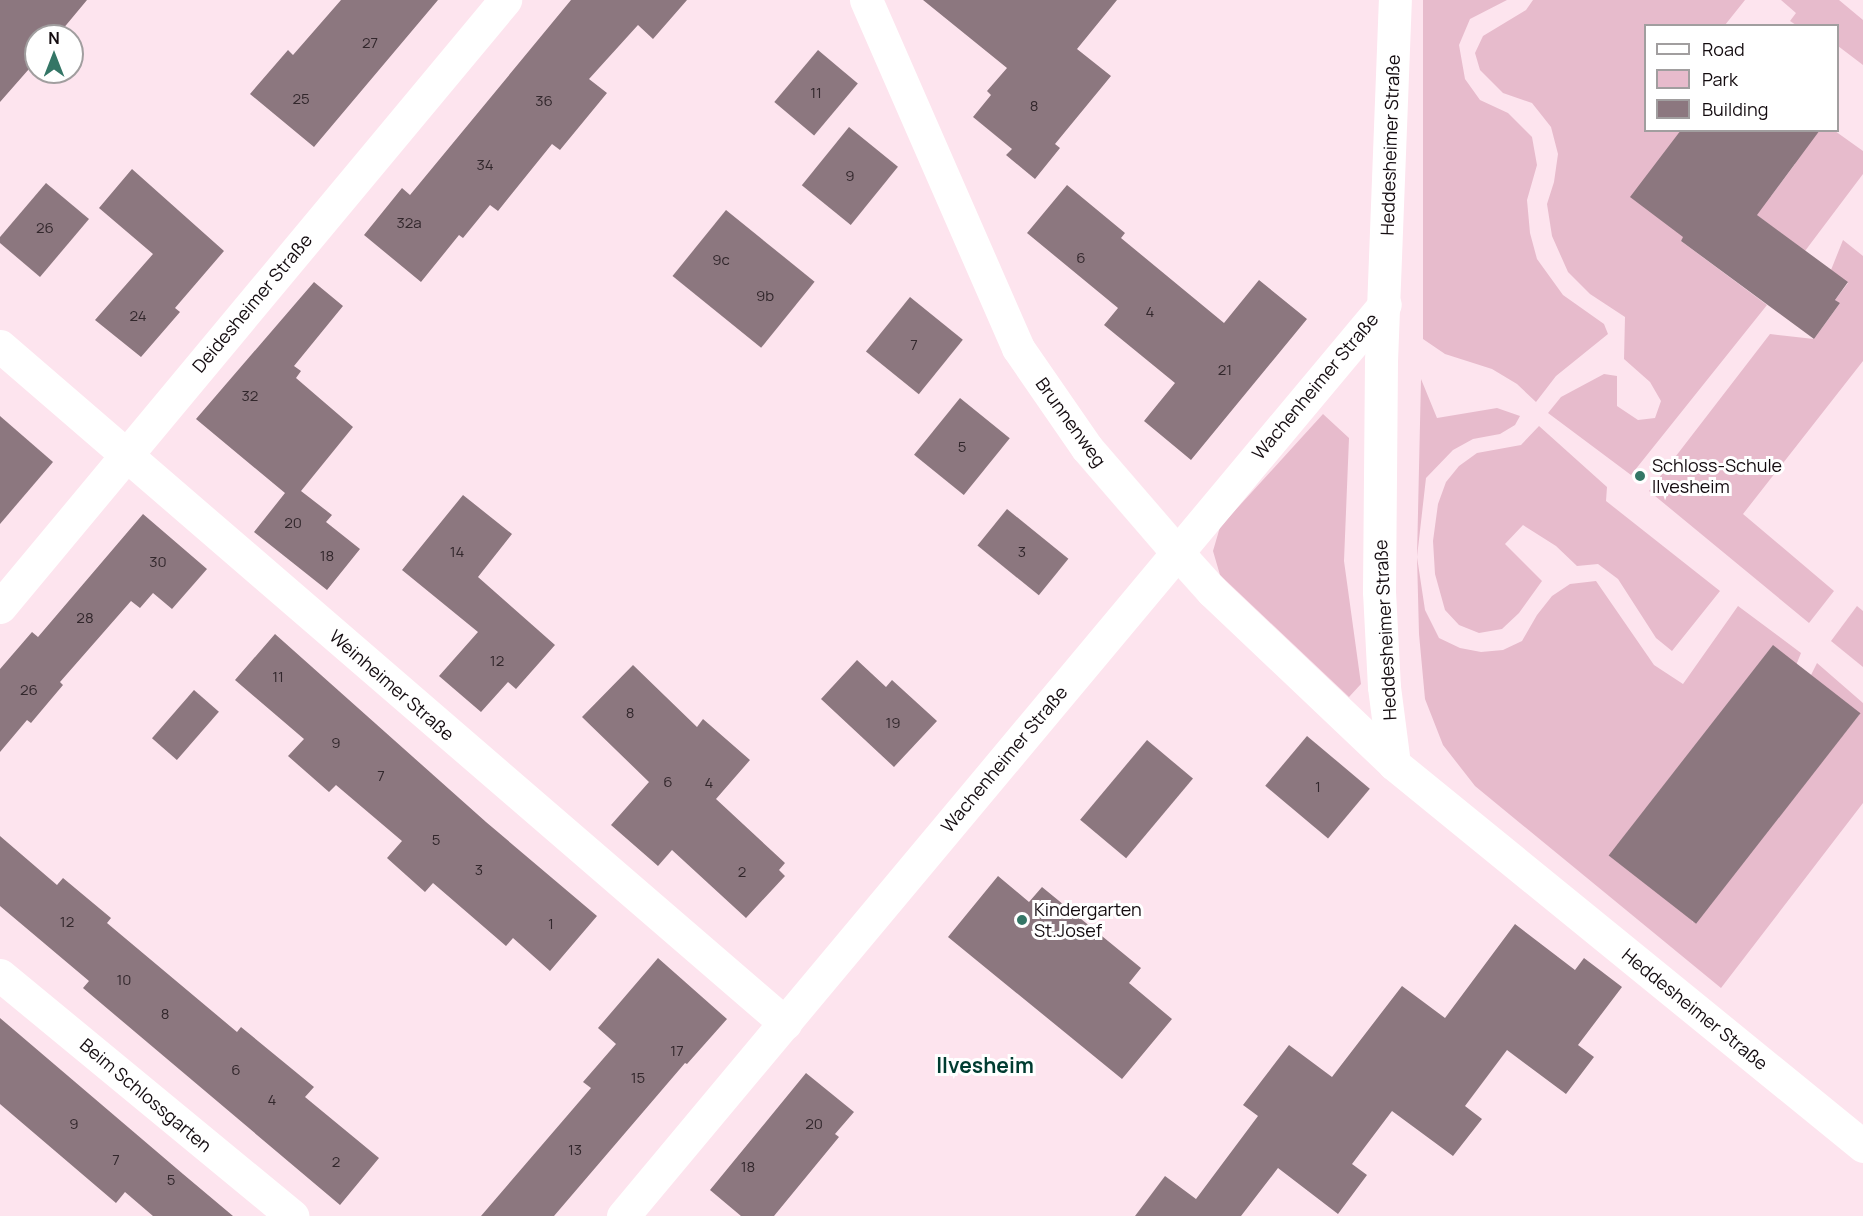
<!DOCTYPE html>
<html>
<head>
<meta charset="utf-8">
<style>
	body { margin:0 }
	#map { position:relative; width:1863px; height:1216px; overflow:hidden; background:#fde4ee; font-family:Manrope,sans-serif }
	div>[style] { position:absolute }
	.green>* { inset:0; background:#e7bbcc }
	.building>* { inset:0; background:#8c777f; transform-origin:0 0 }
	.minor>* { height:33px; margin:-16.5px; padding:0 16.5px; transform-origin:16.5px; border-radius:16.5px; background:#fff }
	.dots>* { width:16px; height:16px; translate:-50% -50%; box-sizing:border-box; border:3px solid #fff; border-radius:50% }
	span { translate:-50% -50%; white-space:nowrap; text-align:center; line-height:1.15; -webkit-text-stroke:6px #fff; paint-order:stroke }
	.number-label { font-size:15px; color:#32272c }
	.number-label span { -webkit-text-stroke-width:0 }
	.street-label { font-size:18px; color:#140c10 }
	.poi-label { font-size:18px; color:#140c10 }
	.left { translate:0 -50%; text-align:left }
	.quarter-label { font-size:21px; color:#003c31; font-weight:700 }
	.legend { position:absolute; left:1644px; top:24px; width:195px; height:108px; box-sizing:border-box; background:#fff; border:2px solid #a19e9f; margin:0; padding:8px 10px; list-style:none; font-size:18px; color:#140c10 }
	.legend li { display:flex; align-items:center; gap:12px; height:30px }
	.legend b { width:30px; border:2px solid #a19e9f }
	.north { position:absolute; left:24px; top:24px; width:60px; height:60px; box-sizing:border-box; background:#fff; border:2px solid #a19e9f; border-radius:50%; rotate:0deg; font-size:16px; font-weight:700; line-height:24px; text-align:center; color:#140c10 }
	.north::after { content:''; display:block; margin:auto; width:21px; height:27px; background:#347666; clip-path:polygon(50% 0,100% 100%,50% 72%,0 100%) }
</style>
</head>
<body>
<div id="map">
	<div class="green">
		<i style="clip-path:polygon(1423px 0,1507px 0,1470px 19px,1459px 45px,1465px 79px,1480px 100px,1508px 113px,1532px 137px,1537px 165px,1527px 200px,1530px 233px,1537px 259px,1563px 295px,1604px 324px,1608px 334px,1556px 376px,1536px 402px,1517px 384px,1492px 369px,1445px 354px,1423px 339px)"></i>
		<i style="clip-path:polygon(1533px 0,1745px 0,1725px 25px,1646px 26px,1646px 130px,1679px 131px,1686px 233px,1681px 241px,1767px 305px,1631px 475px,1548px 413px,1561px 397px,1604px 374px,1617px 376px,1617px 406px,1638px 420px,1655px 418px,1661px 401px,1650px 382px,1624px 359px,1625px 317px,1590px 294px,1568px 272px,1552px 236px,1547px 204px,1554px 182px,1558px 154px,1551px 127px,1532px 103px,1503px 93px,1480px 70px,1475px 53px,1483px 36px,1526px 10px)"></i>
		<i style="clip-path:polygon(1781px 0,1839px 0,1863px 20px,1863px 65px,1838px 46px,1838px 26px,1796px 25px,1790px 21px,1796px 13px)"></i>
		<i style="clip-path:polygon(1786px 131px,1835px 131px,1863px 151px,1863px 174px,1805px 251px,1735px 199px,1749px 180px,1771px 196px,1795px 164px)"></i>
		<i style="clip-path:polygon(1843px 240px,1863px 256px,1863px 361px,1743px 514px,1834px 591px,1809px 623px,1649px 491px,1770px 334px,1814px 339px,1840px 303px,1835px 300px,1848px 283px,1831px 270px)"></i>
		<i style="clip-path:polygon(1421px 379px,1437px 418px,1497px 408px,1520px 416px,1515px 425px,1500px 434px,1473px 439px,1453px 450px,1426px 478px,1417px 557px,1425px 610px,1439px 638px,1460px 648px,1481px 652px,1503px 650px,1522px 641px,1537px 615px,1552px 596px,1570px 584px,1596px 581px,1654px 665px,1683px 684px,1738px 606px,1801px 653px,1692px 923px,1859px 715px,1811px 675px,1817px 663px,1863px 703px,1863px 803px,1721px 988px,1475px 786px,1443px 745px,1425px 699px,1419px 634px,1417px 557px)"></i>
		<i style="clip-path:polygon(1323px 414px,1349px 438px,1344px 561px,1361px 684px,1349px 697px,1220px 575px,1213px 551px,1220px 527px)"></i>
		<i style="clip-path:polygon(1539px 426px,1607px 487px,1606px 501px,1720px 591px,1672px 651px,1656px 638px,1618px 579px,1598px 564px,1577px 566px,1556px 546px,1523px 525px,1505px 544px,1542px 581px,1519px 613px,1502px 629px,1479px 633px,1459px 625px,1445px 610px,1435px 574px,1433px 541px,1438px 504px,1446px 482px,1459px 466px,1477px 453px,1521px 445px)"></i>
		<i style="clip-path:polygon(1857px 606px,1863px 611px,1863px 667px,1831px 641px)"></i>
	</div>
	<div class="building">
		<i style="clip-path:polygon(0 0,87px 0,57px 36px,36px 36px,36px 61px,0 102px)"></i>
		<i style="clip-path:polygon(341px 0,438px 0,314px 147px,250px 94px,288px 50px,293px 55px)"></i>
		<i style="clip-path:polygon(571px 0,687px 0,653px 39px,638px 25px,589px 79px,607px 93px,560px 150px,552px 144px,498px 211px,490px 205px,463px 238px,459px 235px,421px 282px,364px 235px,402px 188px,410px 195px)"></i>
		<i style="clip-path:polygon(923px 0,1117px 0,1077px 49px,1111px 76px,1055px 144px,1060px 148px,1035px 179px,1006px 155px,1012px 149px,973px 117px,991px 95px,987px 91px,1007px 68px)"></i>
		<i style="left:818px;top:50px;width:52px;height:68px;rotate:40deg"></i>
		<i style="left:849px;top:127px;width:63px;height:75px;rotate:39deg"></i>
		<i style="clip-path:polygon(1681px 130px,1820px 130px,1757px 215px,1848px 282px,1835px 300px,1840px 303px,1814px 339px,1681px 241px,1683px 237px,1630px 197px)"></i>
		<i style="clip-path:polygon(132px 169px,224px 251px,175px 308px,180px 312px,141px 357px,95px 320px,153px 254px,99px 208px)"></i>
		<i style="clip-path:polygon(46px 183px,89px 219px,40px 277px,0 243px,0 237px)"></i>
		<i style="clip-path:polygon(1067px 185px,1125px 233px,1121px 238px,1224px 323px,1259px 280px,1307px 319px,1191px 460px,1144px 421px,1175px 383px,1104px 325px,1118px 308px,1027px 233px)"></i>
		<i style="left:726px;top:210px;width:114px;height:85px;rotate:39deg"></i>
		<i style="clip-path:polygon(314px 282px,343px 306px,294px 366px,301px 371px,296px 378px,353px 427px,301px 491px,332px 515px,326px 522px,360px 549px,327px 590px,254px 532px,285px 493px,196px 419px)"></i>
		<i style="left:910px;top:297px;width:68px;height:70px;rotate:39deg"></i>
		<i style="left:960px;top:398px;width:64px;height:73px;rotate:39deg"></i>
		<i style="clip-path:polygon(0 416px,53px 462px,0 524px)"></i>
		<i style="clip-path:polygon(463px 495px,512px 534px,478px 577px,555px 645px,516px 689px,508px 682px,481px 712px,439px 676px,478px 632px,402px 570px)"></i>
		<i style="left:1007px;top:509px;width:79px;height:47px;rotate:39deg"></i>
		<i style="clip-path:polygon(143px 514px,207px 569px,172px 609px,153px 593px,140px 608px,131px 601px,60px 682px,63px 685px,31px 723px,27px 720px,0 752px,0 669px,32px 632px,38px 637px)"></i>
		<i style="clip-path:polygon(275px 634px,486px 822px,597px 916px,550px 971px,513px 938px,506px 946px,433px 883px,425px 892px,387px 858px,402px 841px,336px 785px,329px 792px,288px 756px,304px 739px,235px 680px)"></i>
		<i style="left:1773px;top:645px;width:111px;height:267px;rotate:38deg"></i>
		<i style="clip-path:polygon(857px 660px,886px 687px,892px 680px,937px 721px,894px 767px,821px 699px)"></i>
		<i style="clip-path:polygon(633px 665px,697px 727px,703px 719px,750px 760px,716px 799px,785px 863px,779px 870px,785px 876px,746px 918px,672px 850px,658px 866px,611px 825px,649px 782px,582px 717px)"></i>
		<i style="left:194px;top:690px;width:33px;height:64px;rotate:41deg"></i>
		<i style="left:1307px;top:736px;width:82px;height:65px;rotate:40deg"></i>
		<i style="left:1147px;top:740px;width:60px;height:104px;rotate:40deg"></i>
		<i style="clip-path:polygon(0 836px,57px 885px,63px 878px,111px 918px,107px 923px,237px 1032px,241px 1027px,314px 1087px,305px 1097px,379px 1158px,340px 1205px,83px 988px,89px 981px,0 906px)"></i>
		<i style="clip-path:polygon(998px 876px,1029px 902px,1042px 887px,1141px 968px,1129px 983px,1172px 1019px,1122px 1079px,948px 937px)"></i>
		<i style="clip-path:polygon(1515px 924px,1575px 970px,1584px 958px,1622px 987px,1578px 1045px,1594px 1057px,1566px 1094px,1507px 1050px,1465px 1106px,1482px 1119px,1453px 1156px,1392px 1111px,1352px 1164px,1367px 1175px,1338px 1214px,1278px 1168px,1241px 1216px,1135px 1216px,1165px 1176px,1196px 1199px,1258px 1116px,1243px 1105px,1289px 1045px,1332px 1077px,1402px 986px,1445px 1018px)"></i>
		<i style="clip-path:polygon(658px 958px,727px 1019px,687px 1064px,685px 1063px,554px 1216px,481px 1216px,591px 1088px,583px 1082px,616px 1044px,598px 1028px)"></i>
		<i style="clip-path:polygon(0 1018px,183px 1174px,233px 1216px,153px 1216px,125px 1192px,116px 1203px,0 1104px)"></i>
		<i style="clip-path:polygon(806px 1073px,854px 1112px,835px 1134px,839px 1137px,774px 1216px,741px 1216px,710px 1190px)"></i>
	</div>
	<div class="minor">
		<i style="left:866px;top:0;width:380px;rotate:66.4deg"></i>
		<i style="left:1018px;top:348px;width:121px;rotate:55.4deg"></i>
		<i style="left:1087px;top:448px;width:136px;rotate:49.2deg"></i>
		<i style="left:1176px;top:551px;width:54px;rotate:48deg"></i>
		<i style="left:1212px;top:591px;width:251px;rotate:43.5deg"></i>
		<i style="left:1394px;top:764px;width:605px;rotate:39.16deg"></i>
		<i style="left:0;top:346px;width:1037px;rotate:40.78deg"></i>
		<i style="left:0;top:607px;width:790px;rotate:-50.24deg"></i>
		<i style="left:1394px;top:764px;width:78px;rotate:-97.4deg"></i>
		<i style="left:1384px;top:687px;width:96px;rotate:-93deg"></i>
		<i style="left:1379px;top:591px;width:230px;rotate:-89.5deg"></i>
		<i style="left:1381px;top:361px;width:361px;rotate:-87.8deg"></i>
		<i style="left:0;top:975px;width:379px;rotate:39.5deg"></i>
		<i style="left:623px;top:1216px;width:1188px;rotate:-50.12deg"></i>
	</div>
	<div class="dots">
		<i style="left:1640px;top:476px;background:#347666"></i>
		<i style="left:1022px;top:920px;background:#347666"></i>
	</div>
	<div class="number-label">
		<span style="left:370px;top:43px">27</span>
		<span style="left:816px;top:93px">11</span>
		<span style="left:301px;top:99px">25</span>
		<span style="left:544px;top:101px">36</span>
		<span style="left:1034px;top:106px">8</span>
		<span style="left:485px;top:165px">34</span>
		<span style="left:850px;top:176px">9</span>
		<span style="left:409px;top:223px">32a</span>
		<span style="left:45px;top:228px">26</span>
		<span style="left:1081px;top:258px">6</span>
		<span style="left:721px;top:260px">9c</span>
		<span style="left:765px;top:296px">9b</span>
		<span style="left:1150px;top:312px">4</span>
		<span style="left:138px;top:316px">24</span>
		<span style="left:914px;top:345px">7</span>
		<span style="left:1225px;top:370px">21</span>
		<span style="left:250px;top:396px">32</span>
		<span style="left:962px;top:447px">5</span>
		<span style="left:293px;top:523px">20</span>
		<span style="left:457px;top:552px">14</span>
		<span style="left:1022px;top:552px">3</span>
		<span style="left:327px;top:556px">18</span>
		<span style="left:158px;top:562px">30</span>
		<span style="left:85px;top:618px">28</span>
		<span style="left:497px;top:661px">12</span>
		<span style="left:278px;top:677px">11</span>
		<span style="left:29px;top:690px">26</span>
		<span style="left:630px;top:713px">8</span>
		<span style="left:893px;top:723px">19</span>
		<span style="left:336px;top:743px">9</span>
		<span style="left:381px;top:776px">7</span>
		<span style="left:668px;top:782px">6</span>
		<span style="left:709px;top:783px">4</span>
		<span style="left:1318px;top:787px">1</span>
		<span style="left:436px;top:840px">5</span>
		<span style="left:479px;top:870px">3</span>
		<span style="left:742px;top:872px">2</span>
		<span style="left:67px;top:922px">12</span>
		<span style="left:551px;top:924px">1</span>
		<span style="left:124px;top:980px">10</span>
		<span style="left:165px;top:1014px">8</span>
		<span style="left:677px;top:1051px">17</span>
		<span style="left:236px;top:1070px">6</span>
		<span style="left:638px;top:1078px">15</span>
		<span style="left:272px;top:1100px">4</span>
		<span style="left:74px;top:1124px">9</span>
		<span style="left:814px;top:1124px">20</span>
		<span style="left:575px;top:1150px">13</span>
		<span style="left:116px;top:1160px">7</span>
		<span style="left:336px;top:1162px">2</span>
		<span style="left:748px;top:1167px">18</span>
		<span style="left:171px;top:1180px">5</span>
	</div>
	<div class="street-label">
		<span style="left:1390px;top:145px;rotate:-88deg">Heddesheimer Straße</span>
		<span style="left:252px;top:303px;rotate:-50deg">Deidesheimer Straße</span>
		<span style="left:1315px;top:386px;rotate:-50deg">Wachenheimer Straße</span>
		<span style="left:1071px;top:422px;rotate:54deg">Brunnenweg</span>
		<span style="left:1385px;top:630px;rotate:-93deg">Heddesheimer Straße</span>
		<span style="left:392px;top:685px;rotate:41deg">Weinheimer Straße</span>
		<span style="left:1004px;top:759px;rotate:-50deg">Wachenheimer Straße</span>
		<span style="left:1695px;top:1009px;rotate:39deg">Heddesheimer Straße</span>
		<span style="left:146px;top:1095px;rotate:40deg">Beim Schlossgarten</span>
	</div>
	<div class="poi-label">
		<span class="left" style="left:1652px;top:476px">Schloss-Schule<br>Ilvesheim</span>
		<span class="left" style="left:1034px;top:920px">Kindergarten<br>St.Josef</span>
	</div>
	<div class="quarter-label">
		<span style="left:985px;top:1065px">Ilvesheim</span>
	</div>
	<ul class="legend">
	<li><b style="height:8px;background:#fff"></b>Road</li>
	<li><b style="height:16px;background:#e7bbcc"></b>Park</li>
	<li><b style="height:16px;background:#8c777f"></b>Building</li>
	</ul>
	<div class="north">N</div>
</div>
</body>
</html>
